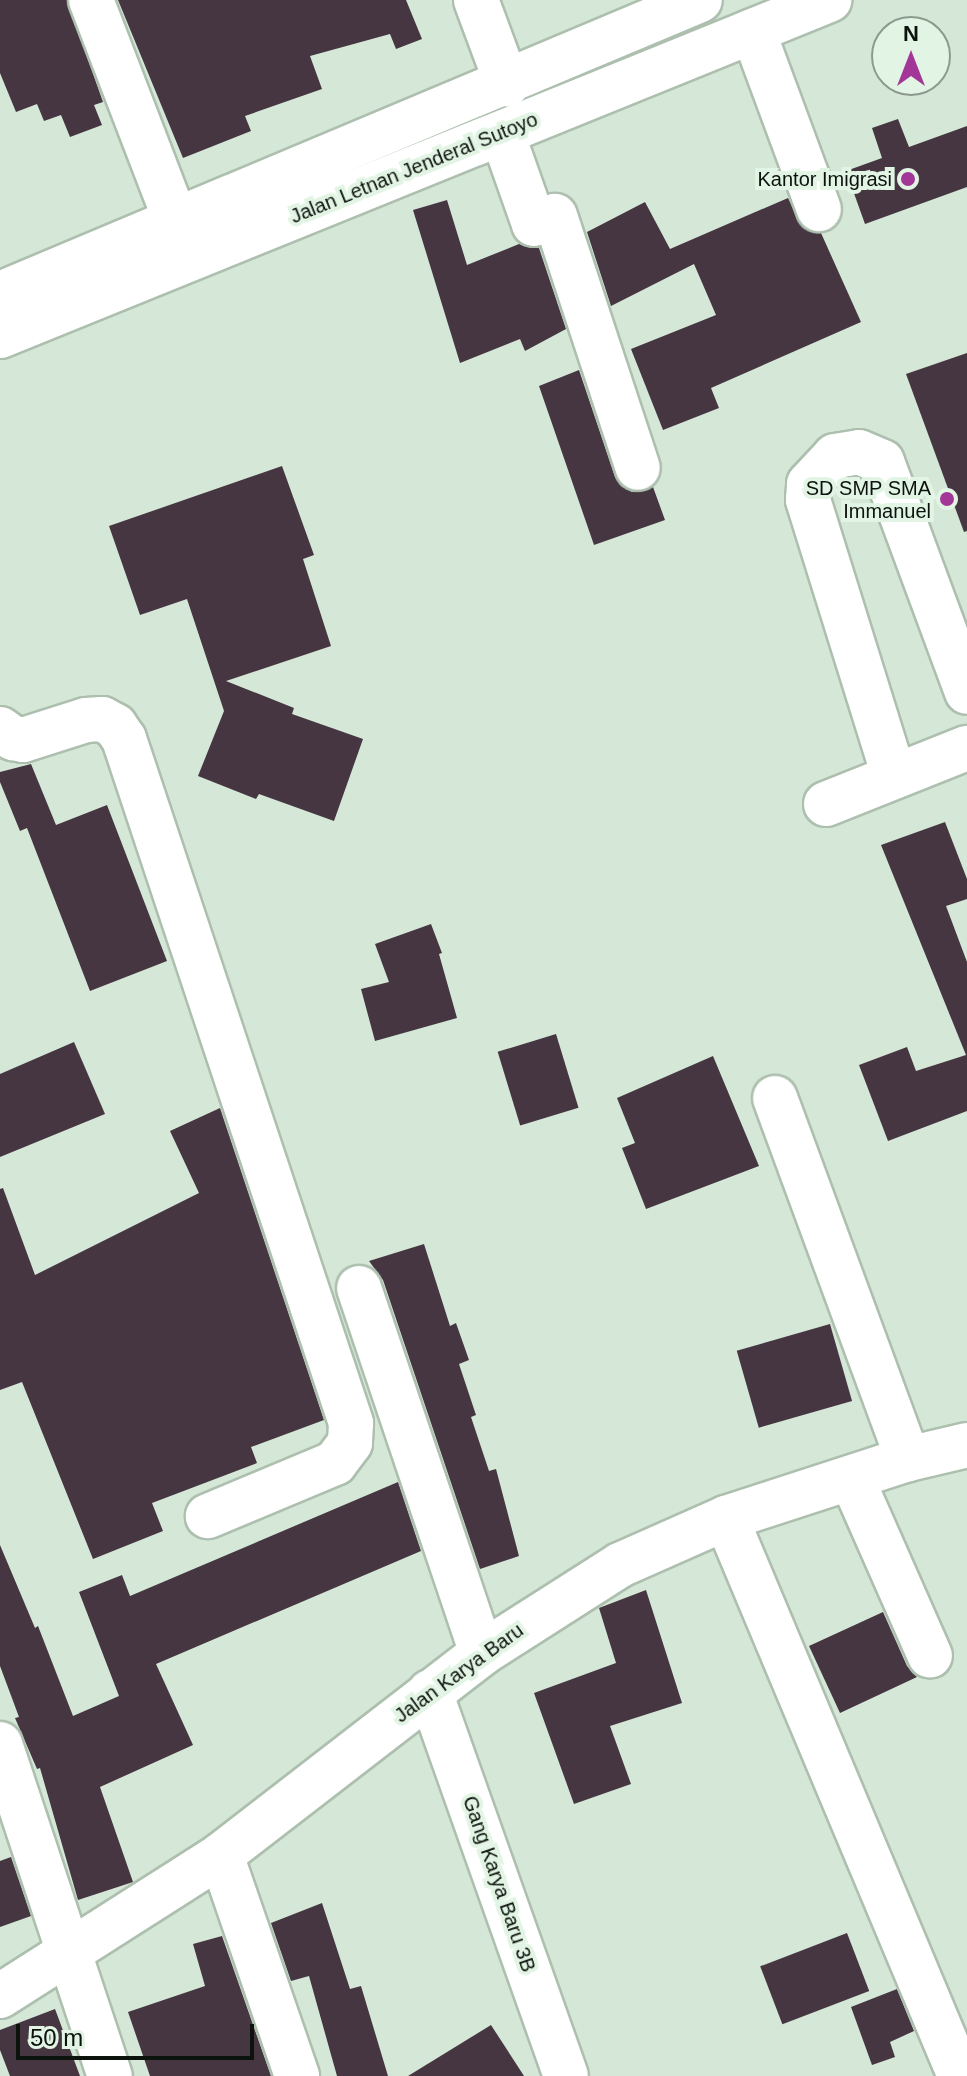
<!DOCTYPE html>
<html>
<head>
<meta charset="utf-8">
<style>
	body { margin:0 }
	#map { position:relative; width:967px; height:2076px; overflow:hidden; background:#d5e7d6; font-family:Arial,sans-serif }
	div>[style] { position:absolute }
	.building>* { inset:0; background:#453642; transform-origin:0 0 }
	.roads { filter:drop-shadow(2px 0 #adbfae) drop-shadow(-2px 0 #adbfae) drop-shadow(0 2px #adbfae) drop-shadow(0 -2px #adbfae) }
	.minor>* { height:44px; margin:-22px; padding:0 22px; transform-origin:22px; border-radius:22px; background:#fff }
	.dots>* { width:22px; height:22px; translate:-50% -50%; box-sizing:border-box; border:4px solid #e2f4e3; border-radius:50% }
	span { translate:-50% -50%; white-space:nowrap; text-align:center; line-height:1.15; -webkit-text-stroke:8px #e2f4e3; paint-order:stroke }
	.street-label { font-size:20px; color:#0c130d }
	.poi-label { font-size:20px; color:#0c130d }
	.right { translate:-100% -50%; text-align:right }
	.north { position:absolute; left:871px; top:16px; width:80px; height:80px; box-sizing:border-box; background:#e2f4e3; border:2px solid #8c9a8d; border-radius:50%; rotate:0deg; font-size:22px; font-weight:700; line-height:32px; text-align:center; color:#0c130d }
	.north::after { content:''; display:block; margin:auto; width:28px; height:36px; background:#a23798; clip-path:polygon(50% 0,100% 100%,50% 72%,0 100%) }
	.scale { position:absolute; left:16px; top:2024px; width:238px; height:36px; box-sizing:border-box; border:4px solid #0c130d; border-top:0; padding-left:10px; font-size:24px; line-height:28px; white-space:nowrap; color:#0c130d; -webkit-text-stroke:6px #e2f4e3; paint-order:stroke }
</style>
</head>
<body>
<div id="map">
	<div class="building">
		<i style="clip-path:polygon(0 0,67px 0,103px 102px,94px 105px,102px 125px,70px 137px,61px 115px,44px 121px,37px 104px,16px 112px,0 73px)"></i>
		<i style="clip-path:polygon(118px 0,406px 0,422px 39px,396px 49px,390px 34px,310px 56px,322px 89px,245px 116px,251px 131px,183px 158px)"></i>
		<i style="clip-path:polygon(898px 119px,909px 147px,967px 126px,967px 187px,865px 224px,846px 171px,882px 158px,872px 128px)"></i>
		<i style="clip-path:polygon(788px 198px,803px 228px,821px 233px,861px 322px,711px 388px,719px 408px,663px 430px,631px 349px,716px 315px,694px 264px,611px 306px,587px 232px,645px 202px,670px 249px)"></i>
		<i style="clip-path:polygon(447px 200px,467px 265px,519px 244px,539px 248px,566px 329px,525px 351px,520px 339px,460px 363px,413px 210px)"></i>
		<i style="clip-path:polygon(967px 353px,967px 531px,964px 532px,906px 374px)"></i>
		<i style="clip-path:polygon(579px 370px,615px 477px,621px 486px,632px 492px,653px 487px,665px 520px,594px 545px,539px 386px)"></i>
		<i style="clip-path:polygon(282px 466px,314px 555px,303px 559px,331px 646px,226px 681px,294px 708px,292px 714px,363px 739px,334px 821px,259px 794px,256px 799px,198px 776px,224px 711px,187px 599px,140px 615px,109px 526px)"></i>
		<i style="clip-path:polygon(31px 764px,56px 825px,107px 805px,167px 961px,90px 991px,27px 828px,20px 831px,0 782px,0 772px)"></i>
		<i style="clip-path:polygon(945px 822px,967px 879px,967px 899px,946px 906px,967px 962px,967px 1111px,888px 1141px,859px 1065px,907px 1047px,916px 1071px,966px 1055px,881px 845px)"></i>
		<i style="clip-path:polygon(431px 924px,442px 953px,439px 954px,457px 1018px,375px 1041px,361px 989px,389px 982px,375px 944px)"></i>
		<i style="left:556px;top:1034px;width:77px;height:61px;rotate:73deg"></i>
		<i style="clip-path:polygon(74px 1042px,105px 1114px,0 1157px,0 1074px)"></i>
		<i style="clip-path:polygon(713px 1056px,759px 1166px,646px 1209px,622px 1148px,635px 1143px,617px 1098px)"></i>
		<i style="clip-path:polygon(220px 1108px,324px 1420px,251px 1447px,257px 1463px,152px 1503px,163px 1531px,93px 1559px,22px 1382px,0 1390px,0 1189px,3px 1188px,35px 1275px,199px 1193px,170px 1131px)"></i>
		<i style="clip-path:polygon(424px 1244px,450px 1326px,456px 1323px,469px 1360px,459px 1364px,476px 1415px,471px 1417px,489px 1471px,496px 1469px,519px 1556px,480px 1569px,383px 1280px,369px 1261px)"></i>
		<i style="left:830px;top:1324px;width:80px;height:97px;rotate:74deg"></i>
		<i style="clip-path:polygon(398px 1482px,421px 1551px,156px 1664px,193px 1745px,100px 1787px,133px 1882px,78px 1900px,40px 1768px,37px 1769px,15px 1718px,19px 1717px,0 1666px,0 1545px,35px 1628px,38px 1626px,73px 1716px,119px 1696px,79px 1592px,122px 1575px,130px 1596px)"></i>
		<i style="clip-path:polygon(646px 1590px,682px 1703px,610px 1726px,631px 1784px,574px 1804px,534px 1693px,616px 1663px,599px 1608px)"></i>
		<i style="clip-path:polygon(883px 1612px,907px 1666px,917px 1677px,840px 1713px,809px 1646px)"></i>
		<i style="clip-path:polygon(11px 1857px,31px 1916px,0 1927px,0 1861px)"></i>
		<i style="clip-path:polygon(322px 1903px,350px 1989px,361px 1986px,388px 2076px,337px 2076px,309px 1976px,291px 1981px,271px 1923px)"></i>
		<i style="left:847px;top:1933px;width:62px;height:93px;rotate:69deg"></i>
		<i style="clip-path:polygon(222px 1936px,271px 2076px,150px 2076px,128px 2012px,205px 1986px,193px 1944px)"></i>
		<i style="clip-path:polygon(897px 1989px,914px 2031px,890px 2042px,895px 2057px,872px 2065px,851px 2007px)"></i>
		<i style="clip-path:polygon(55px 2009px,80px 2076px,10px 2076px,0 2050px,0 2030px)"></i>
		<i style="clip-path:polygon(491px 2025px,524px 2076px,408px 2076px)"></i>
	</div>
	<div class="roads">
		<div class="minor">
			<i style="left:91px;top:0;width:238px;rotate:69deg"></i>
			<i style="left:476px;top:0;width:90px;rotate:69.7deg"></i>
			<i style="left:753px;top:31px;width:190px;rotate:69.7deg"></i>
			<i style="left:502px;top:133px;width:96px;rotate:70.6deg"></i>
			<i style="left:534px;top:224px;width:22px;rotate:-21deg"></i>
			<i style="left:555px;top:216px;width:265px;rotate:71.8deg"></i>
			<i style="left:0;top:294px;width:759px;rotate:-22.78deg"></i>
			<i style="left:0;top:336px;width:895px;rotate:-22.06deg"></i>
			<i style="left:0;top:729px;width:16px;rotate:35deg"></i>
			<i style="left:13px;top:738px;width:10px;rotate:11deg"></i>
			<i style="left:23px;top:740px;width:66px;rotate:-17.6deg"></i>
			<i style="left:86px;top:720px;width:16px;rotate:-4deg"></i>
			<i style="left:102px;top:719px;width:15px;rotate:28deg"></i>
			<i style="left:115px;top:726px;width:16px;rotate:55deg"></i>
			<i style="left:124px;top:739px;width:721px;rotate:71.64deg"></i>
			<i style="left:351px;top:1423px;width:20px;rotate:93deg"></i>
			<i style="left:350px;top:1443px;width:25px;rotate:127deg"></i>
			<i style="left:335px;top:1463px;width:138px;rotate:157.3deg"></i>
			<i style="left:894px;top:776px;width:289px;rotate:-107.3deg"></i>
			<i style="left:808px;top:500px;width:16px;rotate:-86deg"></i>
			<i style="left:809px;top:484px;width:38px;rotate:-47deg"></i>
			<i style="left:835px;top:456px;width:24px;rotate:-9deg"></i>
			<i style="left:859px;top:452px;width:25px;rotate:23deg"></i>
			<i style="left:882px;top:462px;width:245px;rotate:69.7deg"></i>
			<i style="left:826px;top:804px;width:152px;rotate:-21.7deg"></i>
			<i style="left:775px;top:1098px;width:385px;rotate:69.8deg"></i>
			<i style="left:359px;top:1288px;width:385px;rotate:71.4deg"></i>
			<i style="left:852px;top:1479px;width:193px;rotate:66.2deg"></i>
			<i style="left:726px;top:1518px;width:605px;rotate:67.25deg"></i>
			<i style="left:430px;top:1692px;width:407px;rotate:70.5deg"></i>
			<i style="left:0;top:1744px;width:350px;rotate:71.7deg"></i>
			<i style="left:221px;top:1855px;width:234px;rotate:71deg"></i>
			<i style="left:0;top:1996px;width:262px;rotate:-32.5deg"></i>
			<i style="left:221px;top:1855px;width:330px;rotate:-37.7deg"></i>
			<i style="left:482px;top:1653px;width:164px;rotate:-32.5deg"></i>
			<i style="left:620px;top:1565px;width:116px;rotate:-23.9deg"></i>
			<i style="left:726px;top:1518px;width:191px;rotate:-18deg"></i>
			<i style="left:908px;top:1459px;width:61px;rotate:-13.3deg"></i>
		</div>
	</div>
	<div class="dots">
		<i style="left:908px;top:179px;background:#a23798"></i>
		<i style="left:947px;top:499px;background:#a23798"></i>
	</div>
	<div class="street-label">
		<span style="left:414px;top:168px;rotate:-22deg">Jalan Letnan Jenderal Sutoyo</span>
		<span style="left:459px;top:1673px;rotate:-36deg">Jalan Karya Baru</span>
		<span style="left:499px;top:1884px;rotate:71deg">Gang Karya Baru 3B</span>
	</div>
	<div class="poi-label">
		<span class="right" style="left:892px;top:179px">Kantor Imigrasi</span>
		<span class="right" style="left:931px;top:500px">SD SMP SMA<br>Immanuel</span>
	</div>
	<div class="north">N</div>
	<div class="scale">50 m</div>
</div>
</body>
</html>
